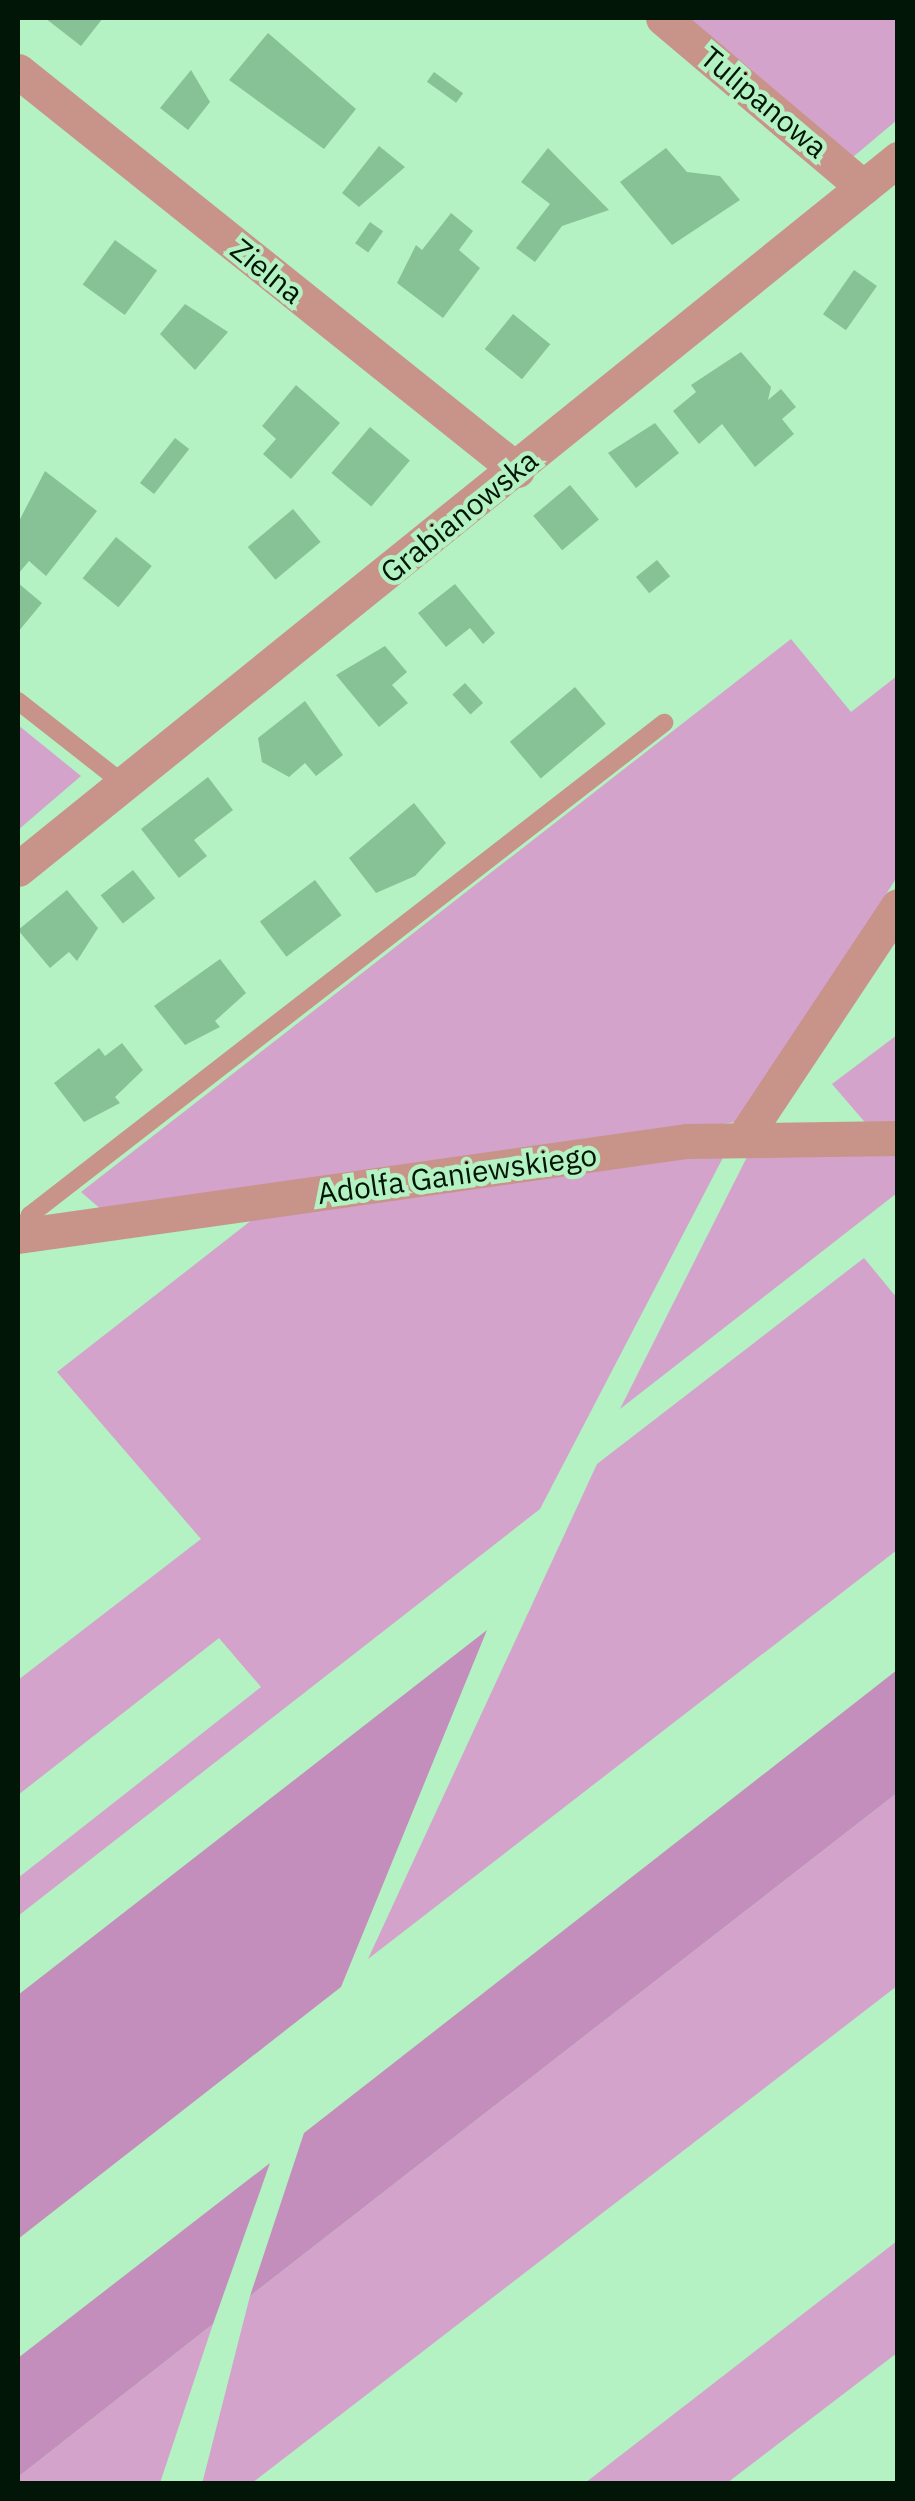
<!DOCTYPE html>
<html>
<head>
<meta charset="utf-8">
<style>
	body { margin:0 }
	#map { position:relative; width:915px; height:2501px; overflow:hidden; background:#b4f1c3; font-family:"IBM Plex Sans",sans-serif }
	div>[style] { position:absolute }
	.green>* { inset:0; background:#d3a3cb }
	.forest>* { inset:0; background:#c38ebb }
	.building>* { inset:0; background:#87c296; transform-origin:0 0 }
	.lane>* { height:18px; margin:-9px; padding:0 9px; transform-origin:9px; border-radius:9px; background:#c89389 }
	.street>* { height:35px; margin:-17.5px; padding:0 17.5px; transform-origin:17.5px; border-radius:17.5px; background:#c89389 }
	span { translate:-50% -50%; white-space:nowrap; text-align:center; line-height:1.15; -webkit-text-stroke:9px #b4f1c3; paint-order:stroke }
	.street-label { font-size:30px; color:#011607 }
	.frame { position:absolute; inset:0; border:20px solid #011607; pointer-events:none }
</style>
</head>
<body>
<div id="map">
	<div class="green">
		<i style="clip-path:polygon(676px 18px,897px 18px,897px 120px,847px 162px)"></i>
		<i style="clip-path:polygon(791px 639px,851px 712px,897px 676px,897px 877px,742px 1121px,110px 1217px,81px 1192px)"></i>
		<i style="clip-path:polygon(18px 725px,81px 776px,18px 830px)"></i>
		<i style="clip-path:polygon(897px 1035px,897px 1128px,869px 1127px,832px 1084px)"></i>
		<i style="clip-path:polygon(728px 1148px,540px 1509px,18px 1916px,18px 1878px,261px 1687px,219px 1638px,18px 1795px,18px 1680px,201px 1539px,57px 1372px,266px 1209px)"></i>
		<i style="clip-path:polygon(897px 1148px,897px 1193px,620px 1409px,750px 1151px)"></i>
		<i style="clip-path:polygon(864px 1258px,897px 1298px,897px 1550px,368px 1959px,597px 1464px)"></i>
		<i style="clip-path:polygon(897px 1793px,897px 1986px,252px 2483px,202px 2484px,250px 2296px)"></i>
		<i style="clip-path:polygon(897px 2241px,897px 2353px,727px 2483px,585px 2483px)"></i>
		<i style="clip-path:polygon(213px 2324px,160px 2483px,18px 2484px,18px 2477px)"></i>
	</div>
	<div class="forest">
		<i style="clip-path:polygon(487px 1630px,341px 1987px,18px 2239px,18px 1995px)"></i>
		<i style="clip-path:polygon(897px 1670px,897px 1793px,250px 2296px,304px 2133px)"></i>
		<i style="clip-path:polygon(270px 2163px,213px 2324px,18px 2477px,18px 2358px)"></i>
	</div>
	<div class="building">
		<i style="clip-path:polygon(45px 18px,103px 18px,81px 46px)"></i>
		<i style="clip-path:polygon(268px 33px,356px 109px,324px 149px,229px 80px)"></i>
		<i style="clip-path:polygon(191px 70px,210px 102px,188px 130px,160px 108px)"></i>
		<i style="left:434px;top:72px;width:36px;height:12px;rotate:36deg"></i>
		<i style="clip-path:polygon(379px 146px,405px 167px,359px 207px,342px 193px)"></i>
		<i style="clip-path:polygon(548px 148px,609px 210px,562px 226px,535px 262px,516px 248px,550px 204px,521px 182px)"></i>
		<i style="clip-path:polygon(666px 148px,687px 172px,720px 176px,740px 200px,672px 245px,620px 182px)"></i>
		<i style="clip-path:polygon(451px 213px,473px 231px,459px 250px,480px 268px,443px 318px,397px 283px,416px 245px,422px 250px)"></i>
		<i style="left:370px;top:222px;width:16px;height:26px;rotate:35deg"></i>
		<i style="left:115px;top:240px;width:52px;height:55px;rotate:36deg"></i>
		<i style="left:854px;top:270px;width:28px;height:54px;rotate:35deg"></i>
		<i style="clip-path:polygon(185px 304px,228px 332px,195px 370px,160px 334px)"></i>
		<i style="left:513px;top:314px;width:48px;height:45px;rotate:39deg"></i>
		<i style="clip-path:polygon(741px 352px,771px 387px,768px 400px,781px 389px,796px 407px,782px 419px,794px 434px,755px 467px,722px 424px,699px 444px,673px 411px,696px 392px,691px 385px)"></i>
		<i style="clip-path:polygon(296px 385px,340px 423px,291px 479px,263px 454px,276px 439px,262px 426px)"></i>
		<i style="clip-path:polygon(655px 423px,679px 453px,636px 488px,608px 453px)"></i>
		<i style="left:370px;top:427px;width:52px;height:60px;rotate:40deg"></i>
		<i style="left:175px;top:438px;width:18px;height:57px;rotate:38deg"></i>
		<i style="clip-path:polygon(45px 471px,97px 511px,46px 576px,29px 561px,18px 574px,18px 523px)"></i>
		<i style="left:570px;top:485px;width:45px;height:48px;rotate:50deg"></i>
		<i style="left:293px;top:509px;width:43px;height:59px;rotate:50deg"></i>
		<i style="left:116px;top:537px;width:46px;height:53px;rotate:39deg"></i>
		<i style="left:657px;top:560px;width:21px;height:27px;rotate:51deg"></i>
		<i style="clip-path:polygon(18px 583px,42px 603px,18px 632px)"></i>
		<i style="clip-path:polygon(455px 584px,495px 633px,483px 644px,470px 628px,446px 647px,418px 613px)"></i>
		<i style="clip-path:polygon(385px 646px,407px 672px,392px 685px,408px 703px,379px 727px,336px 675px)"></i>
		<i style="left:465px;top:683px;width:27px;height:17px;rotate:48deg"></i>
		<i style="left:575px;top:687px;width:48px;height:85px;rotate:50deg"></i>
		<i style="clip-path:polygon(305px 701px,343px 755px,316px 776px,305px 763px,289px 777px,262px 762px,258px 738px)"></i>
		<i style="clip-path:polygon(208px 777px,233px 810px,194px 840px,207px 856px,179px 878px,141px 829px)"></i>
		<i style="clip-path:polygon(414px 803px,446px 843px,415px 876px,376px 893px,349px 858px)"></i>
		<i style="left:133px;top:870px;width:36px;height:41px;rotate:52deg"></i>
		<i style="left:315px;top:880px;width:44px;height:69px;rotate:53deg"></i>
		<i style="clip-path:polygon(67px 890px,98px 928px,77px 961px,69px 952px,50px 968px,18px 930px)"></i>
		<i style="clip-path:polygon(220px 959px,246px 993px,215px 1021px,220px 1027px,185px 1045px,154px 1006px)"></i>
		<i style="clip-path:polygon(122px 1043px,143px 1070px,115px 1097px,120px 1103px,84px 1122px,54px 1083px,99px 1048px,105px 1056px)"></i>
	</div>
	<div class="lane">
		<i style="left:18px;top:701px;width:135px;rotate:38.1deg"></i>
		<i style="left:21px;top:1236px;width:23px;rotate:-67deg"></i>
		<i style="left:30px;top:1215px;width:803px;rotate:-37.81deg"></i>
	</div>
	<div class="street">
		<i style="left:663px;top:18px;width:262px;rotate:40.2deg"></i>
		<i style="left:18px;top:71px;width:639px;rotate:38.65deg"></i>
		<i style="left:18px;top:869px;width:1131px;rotate:-38.9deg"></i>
		<i style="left:745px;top:1136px;width:276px;rotate:-56.4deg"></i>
		<i style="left:18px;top:1236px;width:675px;rotate:-8.09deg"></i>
		<i style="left:686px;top:1141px;width:212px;rotate:-0.8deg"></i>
	</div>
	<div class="street-label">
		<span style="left:764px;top:102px;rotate:40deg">Tulipanowa</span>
		<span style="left:267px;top:271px;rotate:39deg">Zielna</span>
		<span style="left:459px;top:516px;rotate:-39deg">Grabianowska</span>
		<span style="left:457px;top:1174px;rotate:-8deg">Adolfa Ganiewskiego</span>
	</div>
	<div class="frame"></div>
</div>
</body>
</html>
